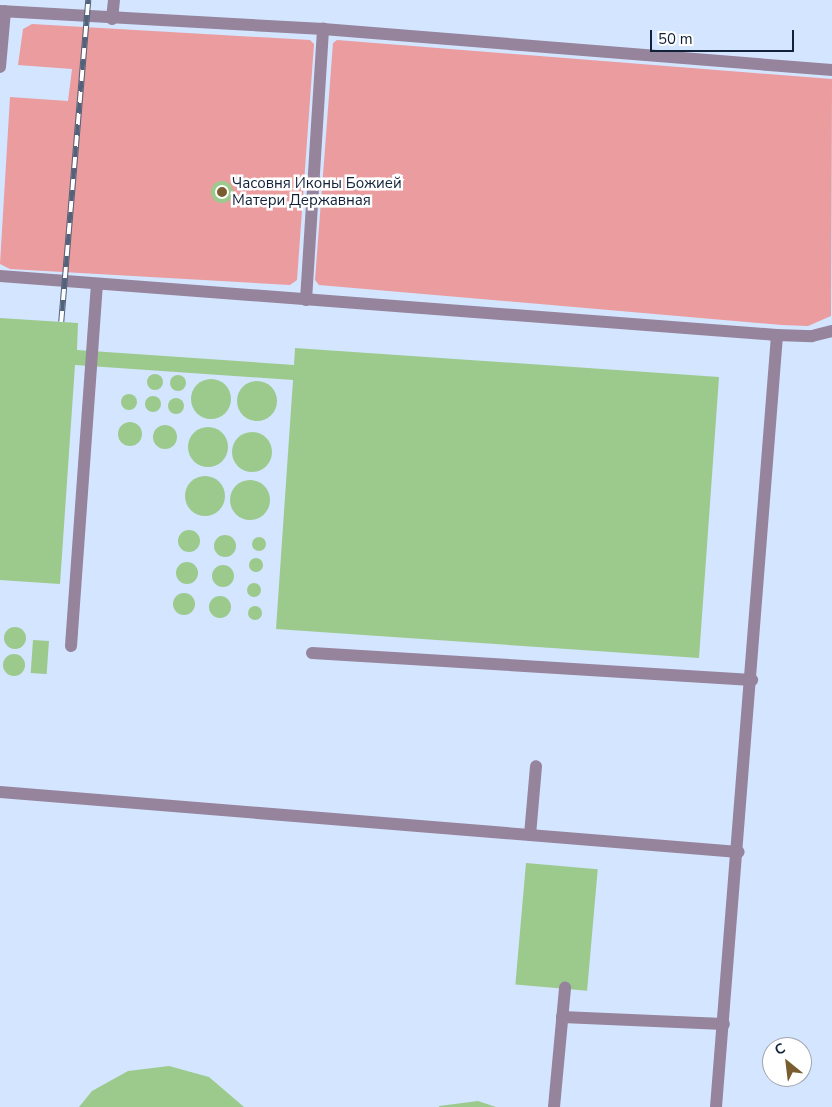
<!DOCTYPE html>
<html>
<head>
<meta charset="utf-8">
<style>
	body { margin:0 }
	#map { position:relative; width:832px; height:1107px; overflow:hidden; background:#d4e5ff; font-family:"Nunito Sans",sans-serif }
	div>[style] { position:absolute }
	.green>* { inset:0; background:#ea9c9e }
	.building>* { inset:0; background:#9bca8c; transform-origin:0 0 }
	.round { border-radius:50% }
	.minor>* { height:12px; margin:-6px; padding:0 6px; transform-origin:6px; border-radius:6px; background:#96839c }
	.rail>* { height:5.5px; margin-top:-2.75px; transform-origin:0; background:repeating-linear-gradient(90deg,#fff 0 11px,#52627a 0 22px); box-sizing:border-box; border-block:1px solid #52627a }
	.dots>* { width:14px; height:14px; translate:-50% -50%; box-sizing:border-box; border:2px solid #fff; border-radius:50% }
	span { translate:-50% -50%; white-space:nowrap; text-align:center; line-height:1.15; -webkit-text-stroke:5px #fff; paint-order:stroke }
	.poi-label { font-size:15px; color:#112138 }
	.left { translate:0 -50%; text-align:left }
	.north { position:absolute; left:762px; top:1037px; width:50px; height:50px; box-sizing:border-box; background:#fff; border:1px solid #a0a6af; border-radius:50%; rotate:331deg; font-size:14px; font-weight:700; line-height:20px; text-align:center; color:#112138 }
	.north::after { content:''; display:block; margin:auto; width:18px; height:22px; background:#795d30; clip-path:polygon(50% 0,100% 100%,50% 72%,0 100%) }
	.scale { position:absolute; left:650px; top:30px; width:144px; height:22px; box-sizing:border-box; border:2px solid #112138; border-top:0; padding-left:6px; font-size:15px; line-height:18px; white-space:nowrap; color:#112138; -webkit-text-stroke:4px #fff; paint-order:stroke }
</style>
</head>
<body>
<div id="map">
	<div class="green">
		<i style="clip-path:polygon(32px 24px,310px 40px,314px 44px,297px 280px,290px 285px,10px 269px,0 264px,10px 97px,68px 101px,72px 69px,18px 65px,23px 29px)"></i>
		<i style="clip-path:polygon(337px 40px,832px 79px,831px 316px,808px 326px,782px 325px,319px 285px,315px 280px,333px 43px)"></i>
	</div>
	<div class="building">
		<i class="round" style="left:211px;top:181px;width:22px;height:22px"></i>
		<i style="clip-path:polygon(0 318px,78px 323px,77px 350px,294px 365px,295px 348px,719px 377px,699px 658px,276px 629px,293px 380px,75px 365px,60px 584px,0 580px)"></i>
		<i class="round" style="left:147px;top:374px;width:16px;height:16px"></i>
		<i class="round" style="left:170px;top:375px;width:16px;height:16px"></i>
		<i class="round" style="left:191px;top:379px;width:40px;height:40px"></i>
		<i class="round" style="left:237px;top:381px;width:40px;height:40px"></i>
		<i class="round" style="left:121px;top:394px;width:16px;height:16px"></i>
		<i class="round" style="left:145px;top:396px;width:16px;height:16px"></i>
		<i class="round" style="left:168px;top:398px;width:16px;height:16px"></i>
		<i class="round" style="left:118px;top:422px;width:24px;height:24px"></i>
		<i class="round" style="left:153px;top:425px;width:24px;height:24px"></i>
		<i class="round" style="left:188px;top:427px;width:40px;height:40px"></i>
		<i class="round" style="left:232px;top:432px;width:40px;height:40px"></i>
		<i class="round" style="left:185px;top:476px;width:40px;height:40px"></i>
		<i class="round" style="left:230px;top:480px;width:40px;height:40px"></i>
		<i class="round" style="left:178px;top:530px;width:22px;height:22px"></i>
		<i class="round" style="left:214px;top:535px;width:22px;height:22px"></i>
		<i class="round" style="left:252px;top:537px;width:14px;height:14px"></i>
		<i class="round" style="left:249px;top:558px;width:14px;height:14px"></i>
		<i class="round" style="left:176px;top:562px;width:22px;height:22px"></i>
		<i class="round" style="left:212px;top:565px;width:22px;height:22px"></i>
		<i class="round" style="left:247px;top:583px;width:14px;height:14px"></i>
		<i class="round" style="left:173px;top:593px;width:22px;height:22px"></i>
		<i class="round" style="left:209px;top:596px;width:22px;height:22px"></i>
		<i class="round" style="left:248px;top:606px;width:14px;height:14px"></i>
		<i class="round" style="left:4px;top:627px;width:22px;height:22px"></i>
		<i style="left:33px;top:640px;width:16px;height:33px;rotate:4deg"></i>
		<i class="round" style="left:3px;top:654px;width:22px;height:22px"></i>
		<i style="left:526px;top:863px;width:72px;height:122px;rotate:5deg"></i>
		<i style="clip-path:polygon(169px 1066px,209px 1077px,244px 1107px,79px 1107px,92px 1091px,128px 1071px)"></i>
		<i style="clip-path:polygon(478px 1101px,496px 1107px,439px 1107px,439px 1106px)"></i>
	</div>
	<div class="minor">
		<i style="left:0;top:11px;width:324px;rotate:3.2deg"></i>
		<i style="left:323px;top:29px;width:511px;rotate:4.61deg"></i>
		<i style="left:112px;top:19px;width:19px;rotate:-84deg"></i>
		<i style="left:0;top:67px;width:56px;rotate:-84.9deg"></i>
		<i style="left:0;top:276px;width:779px;rotate:4.34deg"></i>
		<i style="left:777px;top:335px;width:35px;rotate:2deg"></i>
		<i style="left:812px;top:336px;width:21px;rotate:-14deg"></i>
		<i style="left:306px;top:300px;width:272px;rotate:-86.4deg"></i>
		<i style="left:71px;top:646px;width:363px;rotate:-85.9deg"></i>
		<i style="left:312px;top:653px;width:441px;rotate:3.5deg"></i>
		<i style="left:0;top:792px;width:741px;rotate:4.64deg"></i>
		<i style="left:530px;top:835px;width:69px;rotate:-85deg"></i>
		<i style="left:562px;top:1017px;width:162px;rotate:2.5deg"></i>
		<i style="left:554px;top:1107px;width:120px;rotate:-84.7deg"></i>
		<i style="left:716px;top:1107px;width:774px;rotate:-85.48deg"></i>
	</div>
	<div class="rail">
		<i style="left:61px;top:322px;width:323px;rotate:-85.2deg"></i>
	</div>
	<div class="dots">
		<i style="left:222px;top:192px;background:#795d30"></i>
	</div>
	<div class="poi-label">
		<span class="left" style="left:232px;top:192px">Часовня Иконы Божией<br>Матери Державная</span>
	</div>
	<div class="north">С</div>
	<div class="scale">50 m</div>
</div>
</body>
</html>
